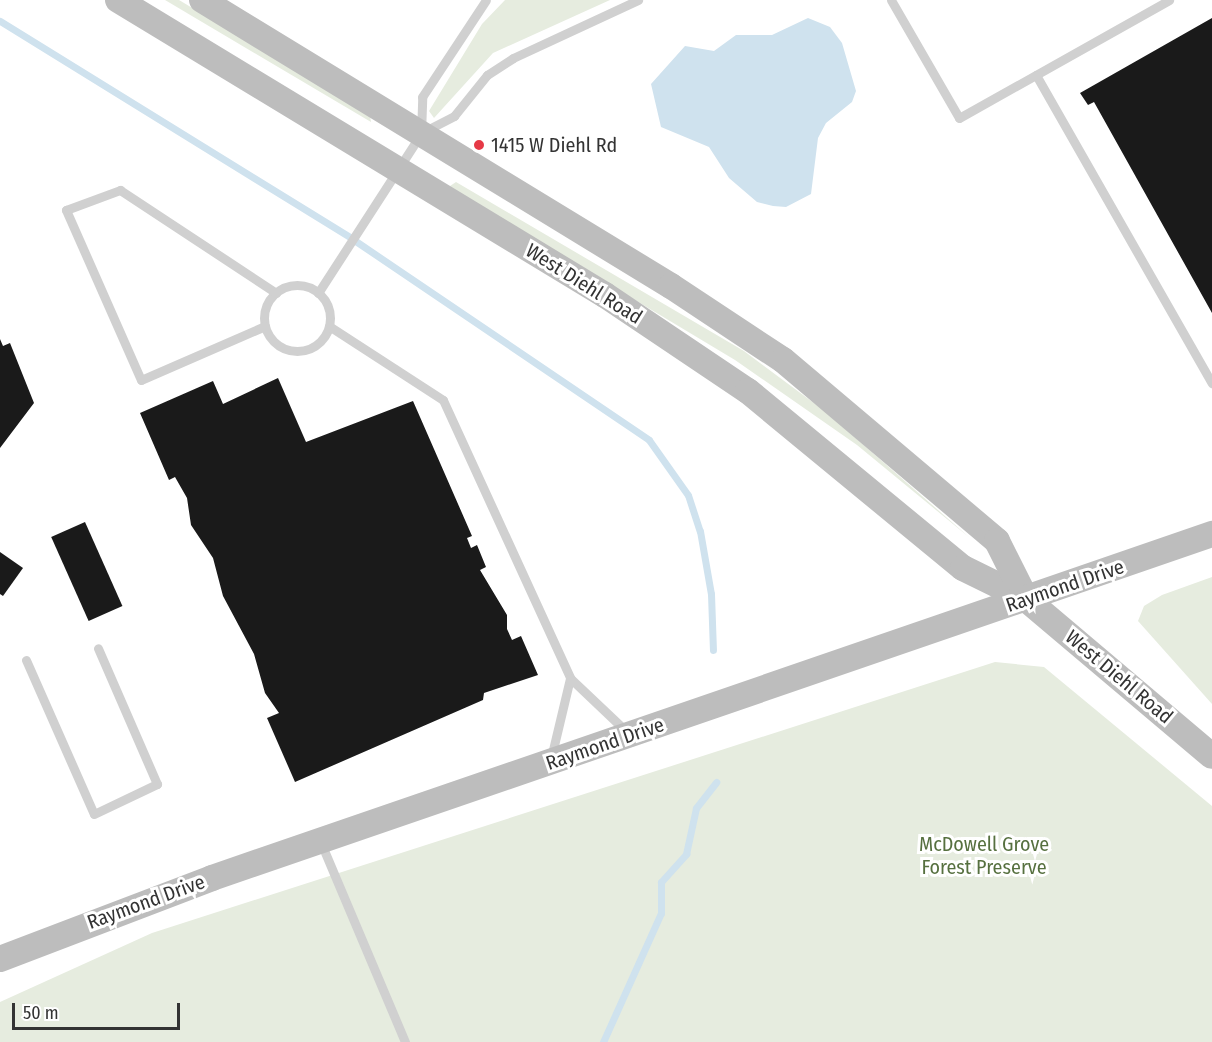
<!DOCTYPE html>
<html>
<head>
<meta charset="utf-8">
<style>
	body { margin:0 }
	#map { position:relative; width:1212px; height:1042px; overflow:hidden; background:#fff; font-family:"Fira Sans Condensed",sans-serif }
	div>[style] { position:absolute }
	.green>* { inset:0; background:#e6ecdf }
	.water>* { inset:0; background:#cfe2ee }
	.stream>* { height:7px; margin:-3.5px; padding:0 3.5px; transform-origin:3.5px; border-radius:3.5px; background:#cfe2ee }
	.building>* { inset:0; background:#1a1a1a; transform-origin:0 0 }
	.lane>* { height:9px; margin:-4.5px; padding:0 4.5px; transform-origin:4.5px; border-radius:4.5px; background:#d0d0d0 }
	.lane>.ring { margin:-4.5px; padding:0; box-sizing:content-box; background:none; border:9px solid #d0d0d0; border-radius:50% }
	.secondary>* { height:26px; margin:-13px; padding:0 13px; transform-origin:13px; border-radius:13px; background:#bdbdbd }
	.dots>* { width:16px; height:16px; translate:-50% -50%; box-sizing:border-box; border:3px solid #fff; border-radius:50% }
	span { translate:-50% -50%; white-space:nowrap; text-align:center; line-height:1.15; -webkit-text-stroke:6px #fff; paint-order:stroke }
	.poi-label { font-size:20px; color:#333 }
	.left { translate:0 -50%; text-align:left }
	.street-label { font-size:20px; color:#333 }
	.park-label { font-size:20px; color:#56703f }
	.scale { position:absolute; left:12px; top:1003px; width:168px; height:27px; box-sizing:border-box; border:3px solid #333; border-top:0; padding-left:8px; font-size:18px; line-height:21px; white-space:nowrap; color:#333; -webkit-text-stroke:4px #fff; paint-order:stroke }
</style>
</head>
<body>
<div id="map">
	<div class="green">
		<i style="clip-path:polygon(165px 0,179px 0,370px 115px,371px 122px)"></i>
		<i style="clip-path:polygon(505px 0,610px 0,493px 53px,434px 118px,429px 111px,482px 24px)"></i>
		<i style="clip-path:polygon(456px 182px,744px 351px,826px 412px,970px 538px,857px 445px,735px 360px,455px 192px,450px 186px)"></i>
		<i style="clip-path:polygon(1212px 577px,1212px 704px,1138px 621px,1144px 606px,1162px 595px)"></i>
		<i style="clip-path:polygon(995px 662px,1044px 667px,1212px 806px,1212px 1042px,0 1042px,0 1002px,152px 933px)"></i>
	</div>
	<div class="water">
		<i style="clip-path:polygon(808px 18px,830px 27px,842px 43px,856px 91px,852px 102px,826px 123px,818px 138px,811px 194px,786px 207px,773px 206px,757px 202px,729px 178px,709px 147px,661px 127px,651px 84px,685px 46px,714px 51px,736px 35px,772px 35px)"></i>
	</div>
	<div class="stream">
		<i style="left:0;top:21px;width:416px;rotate:31.7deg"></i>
		<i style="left:354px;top:240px;width:356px;rotate:34.1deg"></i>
		<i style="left:649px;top:440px;width:67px;rotate:54.7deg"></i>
		<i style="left:688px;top:495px;width:38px;rotate:72deg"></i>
		<i style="left:700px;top:531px;width:64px;rotate:80.1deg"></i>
		<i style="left:711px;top:594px;width:56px;rotate:88deg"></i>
		<i style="left:603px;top:1042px;width:141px;rotate:-65.8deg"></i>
		<i style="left:661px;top:913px;width:31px;rotate:-90deg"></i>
		<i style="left:661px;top:882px;width:38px;rotate:-48deg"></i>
		<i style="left:686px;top:854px;width:47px;rotate:-77.7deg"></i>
		<i style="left:696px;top:808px;width:33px;rotate:-52deg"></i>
	</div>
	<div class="building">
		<i style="clip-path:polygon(1212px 18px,1212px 313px,1094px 102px,1088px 105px,1080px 93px)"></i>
		<i style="clip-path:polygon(0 339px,3px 346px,10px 343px,34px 403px,0 448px)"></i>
		<i style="clip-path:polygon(278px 378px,306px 442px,413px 401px,472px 536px,467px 538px,471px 548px,477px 545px,486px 567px,480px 570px,507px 615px,507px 629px,512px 640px,521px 636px,538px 675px,484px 693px,483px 700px,295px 782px,267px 718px,279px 713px,265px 693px,254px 654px,223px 596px,213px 558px,191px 525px,187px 498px,175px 477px,169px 480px,140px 413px,213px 381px,223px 404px)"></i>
		<i style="left:85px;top:522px;width:92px;height:37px;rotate:66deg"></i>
		<i style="clip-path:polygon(0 552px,23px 568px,3px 596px,0 594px)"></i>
	</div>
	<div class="lane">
		<i style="left:891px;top:0;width:136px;rotate:60deg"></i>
		<i style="left:959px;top:118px;width:241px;rotate:-29.3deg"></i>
		<i style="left:1036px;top:75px;width:355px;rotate:60.3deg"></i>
		<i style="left:423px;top:132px;width:35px;rotate:-27deg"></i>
		<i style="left:454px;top:116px;width:53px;rotate:-51.2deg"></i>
		<i style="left:487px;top:75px;width:31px;rotate:-33deg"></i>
		<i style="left:513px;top:58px;width:138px;rotate:-24.9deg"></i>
		<i class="ring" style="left:264px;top:285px;width:57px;height:57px"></i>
		<i style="left:318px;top:293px;width:189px;rotate:-57.1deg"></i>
		<i style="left:421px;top:134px;width:37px;rotate:-88deg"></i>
		<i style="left:422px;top:97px;width:116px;rotate:-56.6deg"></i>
		<i style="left:265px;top:326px;width:135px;rotate:156.5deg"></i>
		<i style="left:141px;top:380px;width:186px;rotate:-113.8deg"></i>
		<i style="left:66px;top:210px;width:58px;rotate:-20.3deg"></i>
		<i style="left:120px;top:190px;width:187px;rotate:33.4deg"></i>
		<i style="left:329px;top:326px;width:136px;rotate:33deg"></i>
		<i style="left:443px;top:400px;width:306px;rotate:65.4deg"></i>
		<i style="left:570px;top:678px;width:79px;rotate:43.5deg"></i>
		<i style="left:26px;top:660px;width:168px;rotate:66.2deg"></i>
		<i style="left:94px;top:814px;width:70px;rotate:-25.5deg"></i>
		<i style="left:157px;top:784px;width:148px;rotate:-113.5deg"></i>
		<i style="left:551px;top:758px;width:82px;rotate:-76.6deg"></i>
		<i style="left:321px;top:843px;width:216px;rotate:67.1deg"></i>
	</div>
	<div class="secondary">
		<i style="left:118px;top:0;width:569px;rotate:31.21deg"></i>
		<i style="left:605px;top:295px;width:172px;rotate:33.9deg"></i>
		<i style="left:748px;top:391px;width:278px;rotate:39.5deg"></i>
		<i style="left:963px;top:568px;width:70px;rotate:26.2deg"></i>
		<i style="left:1026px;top:599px;width:243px;rotate:40.2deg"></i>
		<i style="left:202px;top:0;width:549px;rotate:31.38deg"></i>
		<i style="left:671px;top:286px;width:134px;rotate:33.5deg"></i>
		<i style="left:783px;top:360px;width:280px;rotate:40.2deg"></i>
		<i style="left:997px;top:541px;width:65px;rotate:63.4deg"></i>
		<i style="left:0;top:959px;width:227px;rotate:-20.9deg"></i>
		<i style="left:212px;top:878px;width:1058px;rotate:-18.98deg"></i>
	</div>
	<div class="dots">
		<i style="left:479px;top:145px;background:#e63946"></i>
	</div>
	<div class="poi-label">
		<span class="left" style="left:491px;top:145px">1415 W Diehl Rd</span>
	</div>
	<div class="street-label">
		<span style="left:584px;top:284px;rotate:32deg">West Diehl Road</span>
		<span style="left:1065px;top:586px;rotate:-19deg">Raymond Drive</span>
		<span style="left:1119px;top:677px;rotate:40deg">West Diehl Road</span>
		<span style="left:605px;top:744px;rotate:-19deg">Raymond Drive</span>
		<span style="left:146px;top:902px;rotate:-20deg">Raymond Drive</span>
	</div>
	<div class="park-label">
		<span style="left:984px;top:856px">McDowell Grove<br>Forest Preserve</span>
	</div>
	<div class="scale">50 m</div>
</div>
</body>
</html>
